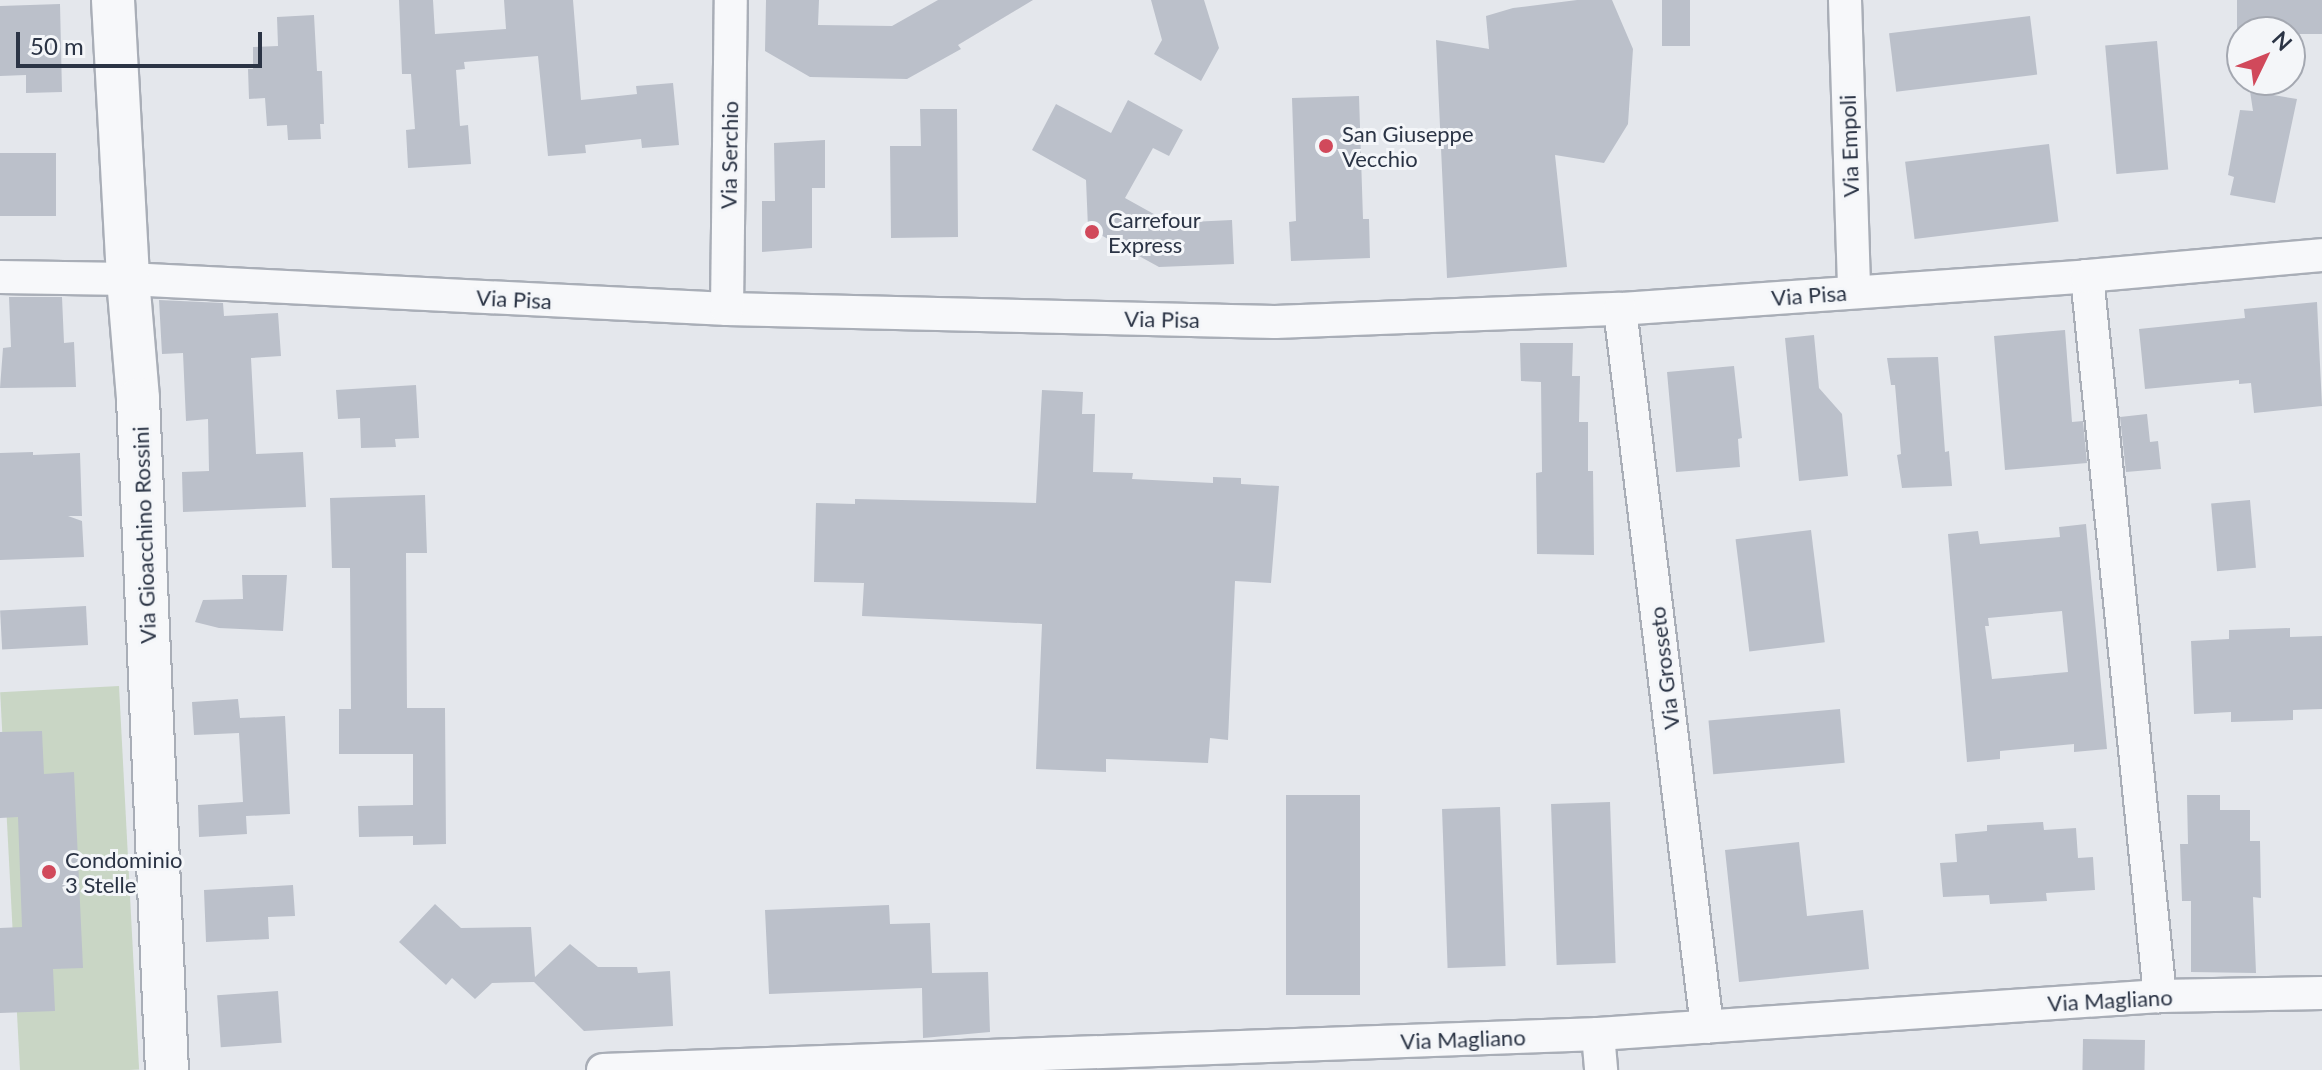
<!DOCTYPE html>
<html>
<head>
<meta charset="utf-8">
<style>
	body { margin:0 }
	#map { position:relative; width:2322px; height:1070px; overflow:hidden; background:#e4e7ec; font-family:Lato,sans-serif }
	div>[style] { position:absolute }
	.green>* { inset:0; background:#c9d6c5; transform-origin:0 0 }
	.building>* { inset:0; background:#bbc0ca; transform-origin:0 0 }
	.roads { filter:drop-shadow(2px 0 #a9aeb7) drop-shadow(-2px 0 #a9aeb7) drop-shadow(0 2px #a9aeb7) drop-shadow(0 -2px #a9aeb7) }
	.minor>* { height:32px; margin:-16px; padding:0 16px; transform-origin:16px; border-radius:16px; background:#f7f8fa }
	.tertiary>* { height:42px; margin:-21px; padding:0 21px; transform-origin:21px; border-radius:21px; background:#f7f8fa }
	.dots>* { width:22px; height:22px; translate:-50% -50%; box-sizing:border-box; border:4px solid #f4f6f9; border-radius:50% }
	span { translate:-50% -50%; white-space:nowrap; text-align:center; line-height:1.15; -webkit-text-stroke:6px #f4f6f9; paint-order:stroke }
	.poi-label { font-size:22px; color:#2b3445 }
	.left { translate:0 -50%; text-align:left }
	.street-label { font-size:22px; color:#2b3445 }
	.north { position:absolute; left:2226px; top:16px; width:80px; height:80px; box-sizing:border-box; background:#f4f6f9; border:2px solid #a4a8b1; border-radius:50%; rotate:47deg; font-size:22px; font-weight:700; line-height:32px; text-align:center; color:#2b3445 }
	.north::after { content:''; display:block; margin:auto; width:28px; height:36px; background:#d1495b; clip-path:polygon(50% 0,100% 100%,50% 72%,0 100%) }
	.scale { position:absolute; left:16px; top:32px; width:246px; height:36px; box-sizing:border-box; border:4px solid #2b3445; border-top:0; padding-left:10px; font-size:24px; line-height:28px; white-space:nowrap; color:#2b3445; -webkit-text-stroke:6px #f4f6f9; paint-order:stroke }
</style>
</head>
<body>
<div id="map">
	<div class="green">
		<i style="left:119px;top:686px;width:384px;height:119px;rotate:87deg"></i>
	</div>
	<div class="building">
		<i style="clip-path:polygon(399px 0,433px 0,435px 34px,506px 29px,504px 0,573px 0,581px 100px,637px 94px,636px 86px,673px 83px,679px 145px,642px 148px,641px 139px,585px 145px,586px 153px,548px 156px,538px 56px,464px 62px,465px 69px,456px 70px,460px 126px,468px 125px,471px 164px,408px 168px,406px 130px,415px 129px,411px 74px,402px 74px)"></i>
		<i style="clip-path:polygon(766px 0,819px 0,818px 25px,892px 26px,938px 0,1033px 0,958px 45px,961px 49px,907px 79px,810px 77px,765px 51px)"></i>
		<i style="clip-path:polygon(1151px 0,1204px 0,1219px 48px,1201px 81px,1154px 54px,1162px 40px)"></i>
		<i style="clip-path:polygon(1577px 0,1612px 0,1633px 49px,1628px 124px,1604px 163px,1555px 155px,1567px 267px,1447px 278px,1436px 40px,1489px 49px,1486px 16px,1513px 8px)"></i>
		<i style="left:1662px;top:0;width:28px;height:46px"></i>
		<i style="left:2237px;top:0;width:85px;height:34px"></i>
		<i style="clip-path:polygon(60px 4px,62px 92px,26px 93px,26px 75px,0 76px,0 6px)"></i>
		<i style="clip-path:polygon(314px 15px,317px 71px,322px 71px,324px 124px,320px 124px,321px 139px,288px 140px,287px 125px,267px 126px,265px 98px,249px 99px,248px 69px,253px 69px,253px 47px,278px 46px,277px 17px)"></i>
		<i style="left:2030px;top:16px;width:59px;height:142px;rotate:83deg"></i>
		<i style="left:2157px;top:41px;width:129px;height:52px;rotate:85deg"></i>
		<i style="clip-path:polygon(2250px 91px,2297px 99px,2275px 203px,2230px 195px,2234px 177px,2228px 175px,2240px 110px,2253px 111px)"></i>
		<i style="clip-path:polygon(1359px 96px,1363px 219px,1369px 219px,1370px 258px,1291px 261px,1289px 222px,1296px 221px,1292px 98px)"></i>
		<i style="clip-path:polygon(1128px 100px,1183px 130px,1169px 156px,1153px 148px,1125px 198px,1170px 223px,1232px 220px,1234px 264px,1159px 267px,1088px 228px,1086px 180px,1032px 150px,1056px 104px,1111px 133px)"></i>
		<i style="clip-path:polygon(920px 109px,957px 109px,958px 237px,891px 238px,890px 146px,921px 146px)"></i>
		<i style="clip-path:polygon(825px 140px,825px 188px,812px 188px,812px 248px,762px 252px,762px 201px,775px 201px,774px 143px)"></i>
		<i style="left:2049px;top:144px;width:78px;height:145px;rotate:83deg"></i>
		<i style="left:0;top:153px;width:56px;height:63px"></i>
		<i style="clip-path:polygon(9px 297px,62px 297px,64px 343px,74px 342px,76px 387px,0 388px,3px 348px,11px 347px)"></i>
		<i style="clip-path:polygon(159px 300px,223px 303px,224px 316px,278px 313px,281px 356px,251px 358px,256px 454px,303px 452px,306px 507px,183px 512px,182px 472px,209px 471px,208px 419px,186px 421px,183px 353px,162px 354px)"></i>
		<i style="clip-path:polygon(2317px 302px,2322px 406px,2254px 413px,2251px 383px,2239px 384px,2239px 380px,2145px 389px,2139px 329px,2245px 318px,2244px 309px)"></i>
		<i style="clip-path:polygon(2065px 330px,2072px 422px,2083px 421px,2087px 463px,2005px 470px,1994px 336px)"></i>
		<i style="clip-path:polygon(1814px 335px,1819px 388px,1842px 414px,1848px 476px,1799px 481px,1785px 338px)"></i>
		<i style="clip-path:polygon(1520px 343px,1573px 343px,1572px 376px,1580px 376px,1579px 422px,1588px 422px,1588px 471px,1593px 471px,1594px 555px,1537px 554px,1536px 473px,1542px 472px,1541px 382px,1521px 381px)"></i>
		<i style="clip-path:polygon(1938px 357px,1945px 452px,1949px 451px,1952px 486px,1902px 488px,1897px 455px,1901px 454px,1895px 385px,1891px 385px,1887px 358px)"></i>
		<i style="clip-path:polygon(1734px 366px,1742px 438px,1738px 439px,1740px 467px,1676px 472px,1667px 372px)"></i>
		<i style="clip-path:polygon(416px 385px,419px 438px,395px 439px,396px 447px,361px 448px,360px 418px,338px 419px,336px 390px)"></i>
		<i style="clip-path:polygon(1042px 390px,1083px 392px,1082px 414px,1095px 414px,1093px 472px,1133px 473px,1132px 479px,1213px 483px,1213px 477px,1241px 478px,1241px 484px,1279px 486px,1271px 583px,1235px 581px,1228px 740px,1210px 738px,1208px 763px,1106px 759px,1106px 772px,1036px 769px,1042px 624px,862px 616px,864px 583px,814px 582px,816px 503px,855px 504px,855px 499px,1036px 503px)"></i>
		<i style="clip-path:polygon(2147px 414px,2150px 442px,2158px 441px,2161px 469px,2126px 472px,2120px 417px)"></i>
		<i style="clip-path:polygon(33px 452px,33px 455px,80px 453px,82px 516px,68px 516px,82px 521px,84px 557px,0 560px,0 453px)"></i>
		<i style="clip-path:polygon(425px 495px,427px 553px,406px 553px,407px 708px,445px 708px,446px 844px,413px 845px,413px 836px,359px 837px,358px 806px,413px 805px,413px 754px,339px 754px,339px 709px,351px 709px,350px 568px,332px 568px,330px 498px)"></i>
		<i style="left:2250px;top:500px;width:68px;height:39px;rotate:85deg"></i>
		<i style="clip-path:polygon(evenodd,2086px 524px,2107px 749px,2074px 752px,2074px 744px,2000px 751px,2000px 759px,1967px 762px,1948px 534px,1978px 531px,1980px 544px,2060px 537px,2059px 527px,2086px 524px,2062px 611px,2068px 672px,1992px 679px,1985px 626px,1989px 626px,1988px 618px,2062px 611px)"></i>
		<i style="left:1811px;top:530px;width:113px;height:76px;rotate:83deg"></i>
		<i style="clip-path:polygon(242px 575px,287px 575px,283px 631px,219px 628px,195px 622px,203px 600px,243px 599px)"></i>
		<i style="left:86px;top:606px;width:39px;height:86px;rotate:87deg"></i>
		<i style="clip-path:polygon(2290px 628px,2290px 637px,2322px 636px,2322px 709px,2293px 710px,2293px 720px,2231px 722px,2231px 712px,2194px 714px,2191px 641px,2229px 639px,2229px 630px)"></i>
		<i style="clip-path:polygon(238px 699px,240px 718px,285px 716px,290px 814px,246px 816px,247px 834px,199px 837px,198px 805px,243px 802px,239px 733px,194px 735px,192px 702px)"></i>
		<i style="left:1840px;top:709px;width:54px;height:132px;rotate:85deg"></i>
		<i style="clip-path:polygon(42px 731px,44px 774px,74px 772px,83px 968px,53px 969px,55px 1011px,0 1013px,0 928px,22px 927px,18px 817px,0 818px,0 732px)"></i>
		<i style="left:1360px;top:795px;width:200px;height:74px;rotate:90deg"></i>
		<i style="clip-path:polygon(2187px 795px,2220px 795px,2220px 810px,2250px 810px,2250px 841px,2260px 841px,2261px 898px,2253px 897px,2256px 973px,2191px 972px,2191px 901px,2182px 901px,2180px 844px,2188px 844px)"></i>
		<i style="left:1610px;top:802px;width:161px;height:59px;rotate:88deg"></i>
		<i style="left:1500px;top:807px;width:159px;height:58px;rotate:88deg"></i>
		<i style="clip-path:polygon(2043px 822px,2044px 830px,2076px 828px,2078px 858px,2093px 857px,2095px 890px,2046px 893px,2047px 901px,1990px 904px,1989px 895px,1943px 897px,1940px 863px,1957px 862px,1955px 834px,1987px 831px,1987px 825px)"></i>
		<i style="clip-path:polygon(1799px 842px,1807px 916px,1863px 910px,1869px 969px,1739px 982px,1725px 850px)"></i>
		<i style="clip-path:polygon(293px 885px,295px 916px,268px 917px,269px 939px,206px 942px,204px 890px)"></i>
		<i style="clip-path:polygon(435px 904px,461px 928px,531px 927px,535px 977px,570px 944px,598px 967px,637px 967px,638px 973px,670px 971px,673px 1026px,584px 1031px,534px 982px,492px 983px,475px 999px,452px 978px,446px 985px,399px 942px)"></i>
		<i style="clip-path:polygon(889px 905px,890px 924px,930px 923px,932px 973px,988px 972px,990px 1032px,923px 1038px,922px 988px,769px 994px,765px 910px)"></i>
		<i style="left:278px;top:991px;width:52px;height:61px;rotate:86deg"></i>
		<i style="left:2083px;top:1039px;width:62px;height:31px;rotate:1deg"></i>
	</div>
	<div class="roads">
		<div class="minor">
			<i style="left:1845px;top:0;width:291px;rotate:88.2deg"></i>
			<i style="left:2087px;top:276px;width:724px;rotate:84.21deg"></i>
			<i style="left:0;top:277px;width:128px;rotate:0.9deg"></i>
			<i style="left:128px;top:279px;width:600px;rotate:2.87deg"></i>
			<i style="left:727px;top:309px;width:548px;rotate:1.36deg"></i>
			<i style="left:1275px;top:322px;width:345px;rotate:-2.2deg"></i>
			<i style="left:1620px;top:309px;width:468px;rotate:-4deg"></i>
			<i style="left:2087px;top:276px;width:236px;rotate:-5.1deg"></i>
			<i style="left:727px;top:309px;width:309px;rotate:-89.3deg"></i>
			<i style="left:1620px;top:309px;width:723px;rotate:83.09deg"></i>
			<i style="left:1598px;top:1034px;width:36px;rotate:85deg"></i>
			<i style="left:603px;top:1070px;width:996px;rotate:-2.07deg"></i>
			<i style="left:1598px;top:1034px;width:563px;rotate:-3.87deg"></i>
			<i style="left:2160px;top:996px;width:162px;rotate:-1.1deg"></i>
		</div>
		<div class="tertiary">
			<i style="left:113px;top:0;width:279px;rotate:86.9deg"></i>
			<i style="left:128px;top:279px;width:120px;rotate:85.2deg"></i>
			<i style="left:138px;top:399px;width:672px;rotate:87.53deg"></i>
		</div>
	</div>
	<div class="dots">
		<i style="left:1326px;top:146px;background:#d1495b"></i>
		<i style="left:1092px;top:232px;background:#d1495b"></i>
		<i style="left:49px;top:872px;background:#d1495b"></i>
	</div>
	<div class="poi-label">
		<span class="left" style="left:1342px;top:146px">San Giuseppe<br>Vecchio</span>
		<span class="left" style="left:1108px;top:232px">Carrefour<br>Express</span>
		<span class="left" style="left:65px;top:872px">Condominio<br>3 Stelle</span>
	</div>
	<div class="street-label">
		<span style="left:1849px;top:146px;rotate:-92deg">Via Empoli</span>
		<span style="left:729px;top:155px;rotate:-89deg">Via Serchio</span>
		<span style="left:1809px;top:295px;rotate:-4deg">Via Pisa</span>
		<span style="left:514px;top:299px;rotate:3deg">Via Pisa</span>
		<span style="left:1162px;top:319px;rotate:1deg">Via Pisa</span>
		<span style="left:144px;top:535px;rotate:-92deg">Via Gioacchino Rossini</span>
		<span style="left:1664px;top:668px;rotate:-97deg">Via Grosseto</span>
		<span style="left:2110px;top:1000px;rotate:-3deg">Via Magliano</span>
		<span style="left:1463px;top:1039px;rotate:-2deg">Via Magliano</span>
	</div>
	<div class="north">N</div>
	<div class="scale">50 m</div>
</div>
</body>
</html>
